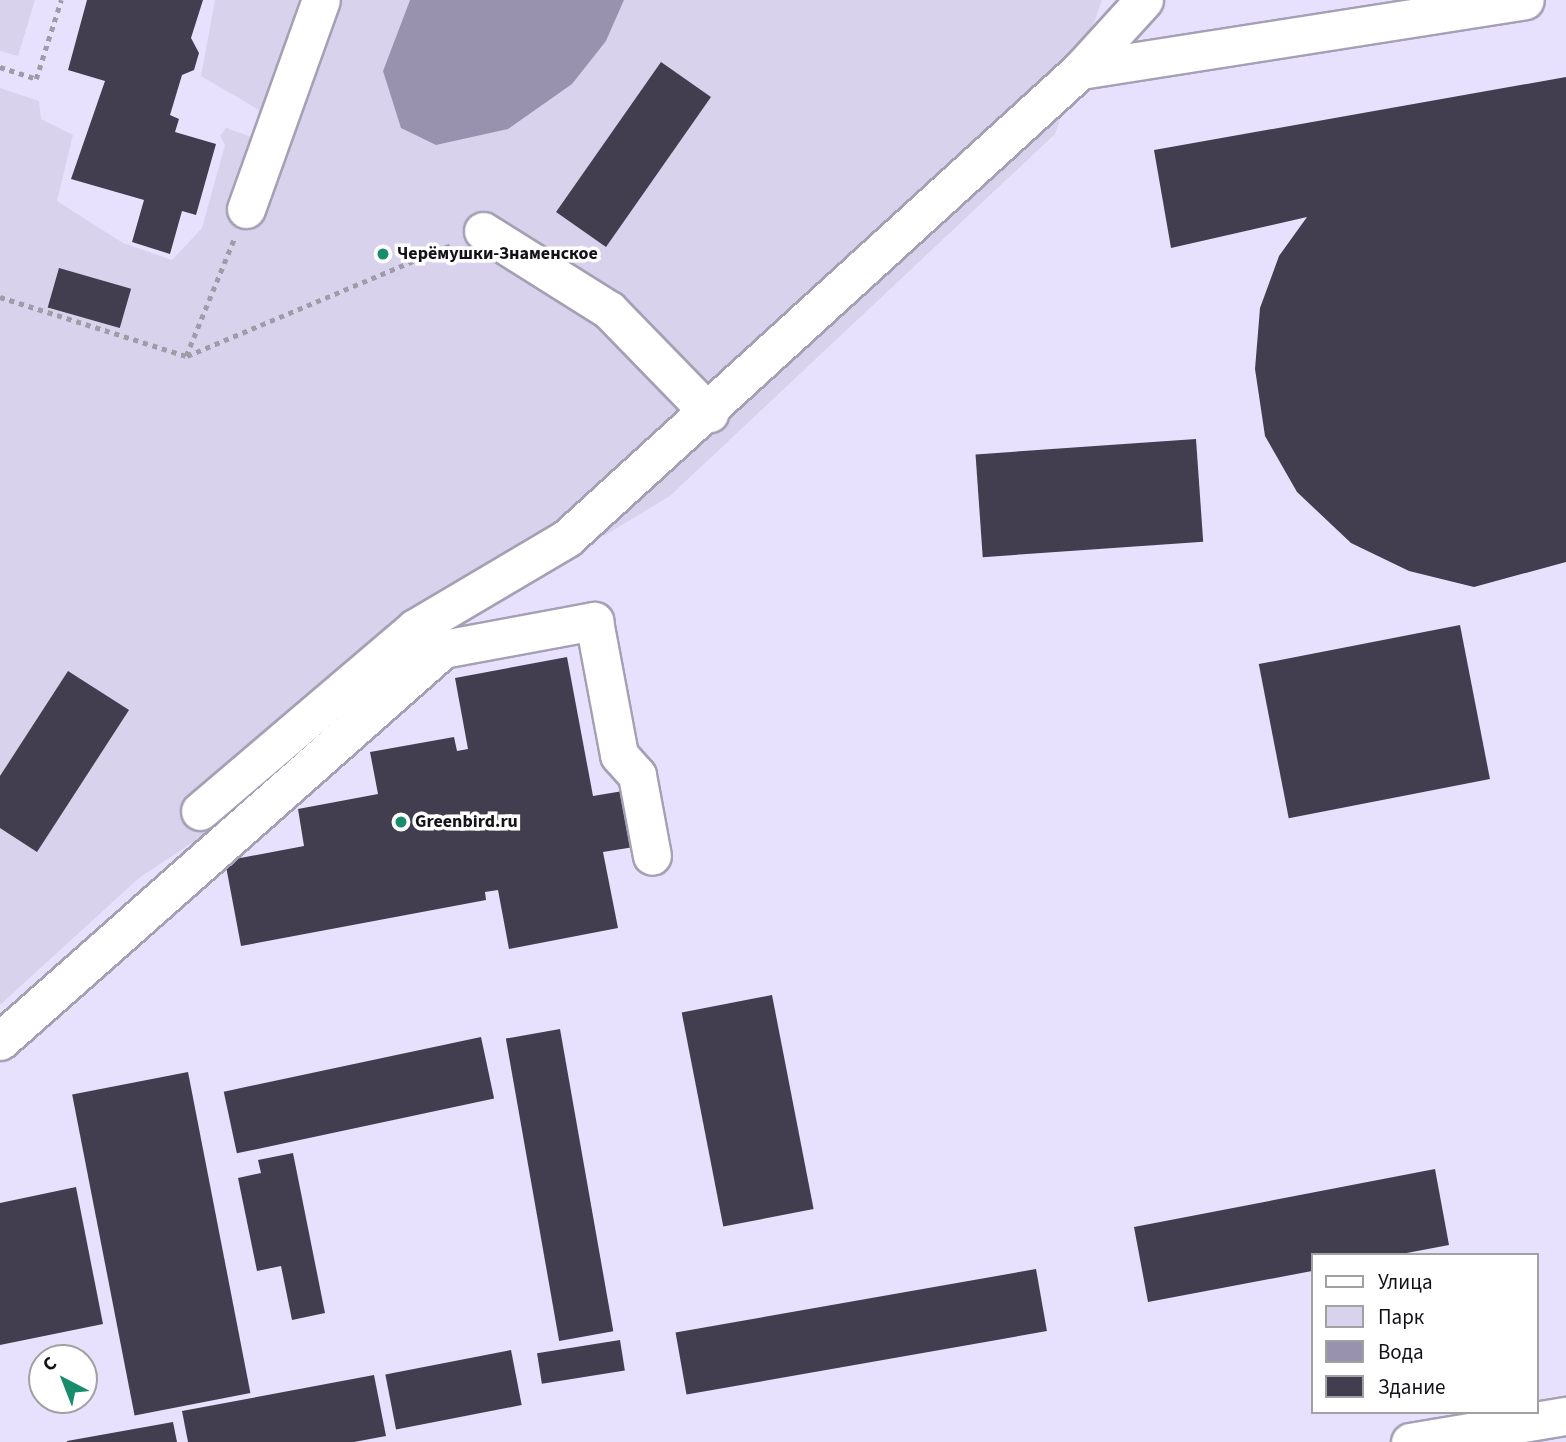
<!DOCTYPE html>
<html>
<head>
<meta charset="utf-8">
<style>
	body { margin:0 }
	#map { position:relative; width:1566px; height:1442px; overflow:hidden; background:#f2effc; font-family:"Source Sans 3",sans-serif }
	div>[style] { position:absolute }
	.built>* { inset:0; background:#e8e1fe }
	.green>* { inset:0; background:#d8d2ed }
	.water>* { inset:0; background:#9992af }
	.building>* { inset:0; background:#423e4f; transform-origin:0 0 }
	.path>* { height:4.5px; margin-top:-2.25px; transform-origin:0; background:repeating-linear-gradient(90deg,#9e9ca7 0 5px,transparent 0 10px) }
	.roads { filter:drop-shadow(2px 0 #a5a0b4) drop-shadow(-2px 0 #a5a0b4) drop-shadow(0 2px #a5a0b4) drop-shadow(0 -2px #a5a0b4) }
	.minor>* { height:37px; margin:-18.5px; padding:0 18.5px; transform-origin:18.5px; border-radius:18.5px; background:#fff }
	.dots>* { width:19px; height:19px; translate:-50% -50%; box-sizing:border-box; border:4px solid #fff; border-radius:50% }
	span { translate:-50% -50%; white-space:nowrap; text-align:center; line-height:1.15; -webkit-text-stroke:7px #fff; paint-order:stroke }
	.poi-label { font-size:18px; color:#131219; font-weight:700 }
	.left { translate:0 -50%; text-align:left }
	.legend { position:absolute; left:1311px; top:1253px; width:228px; height:161px; box-sizing:border-box; background:#fff; border:2px solid #a1a0a3; margin:0; padding:9px 12px; list-style:none; font-size:21px; color:#131219 }
	.legend li { display:flex; align-items:center; gap:14px; height:35px }
	.legend b { width:35px; border:2px solid #a1a0a3 }
	.north { position:absolute; left:28px; top:1344px; width:70px; height:70px; box-sizing:border-box; background:#fff; border:2px solid #a1a0a3; border-radius:50%; rotate:318deg; font-size:19px; font-weight:700; line-height:28px; text-align:center; color:#131219 }
	.north::after { content:''; display:block; margin:auto; width:24px; height:32px; background:#188c6d; clip-path:polygon(50% 0,100% 100%,50% 72%,0 100%) }
</style>
</head>
<body>
<div id="map">
	<div class="built">
		<i style="clip-path:polygon(evenodd,0 0,1566px 0,1566px 1442px,0 1442px,0 0,1312px 1255px,1536px 1255px,1536px 1412px,1312px 1412px,1312px 1255px,0 0,42px 1358px,84px 1358px,84px 1400px,42px 1400px,42px 1358px)"></i>
	</div>
	<div class="green">
		<i style="clip-path:polygon(0 0,35px 0,18px 56px,0 51px)"></i>
		<i style="clip-path:polygon(215px 0,410px 0,383px 71px,606px 41px,624px 0,1102px 0,1055px 134px,670px 496px,424px 644px,219px 825px,139px 878px,0 1005px,0 88px,39px 101px,41px 119px,73px 135px,57px 201px,123px 243px,172px 260px,202px 228px,225px 145px,220px 136px,226px 128px,252px 137px,259px 110px,201px 76px)"></i>
	</div>
	<div class="water">
		<i style="clip-path:polygon(410px 0,624px 0,606px 41px,572px 84px,508px 129px,436px 145px,401px 128px,383px 71px)"></i>
	</div>
	<div class="building">
		<i style="clip-path:polygon(87px 0,203px 0,191px 38px,199px 53px,194px 70px,182px 75px,170px 115px,179px 119px,175px 132px,216px 144px,196px 215px,182px 211px,170px 254px,132px 242px,144px 200px,71px 179px,105px 81px,68px 70px)"></i>
		<i style="left:661px;top:62px;width:61px;height:183px;rotate:35deg"></i>
		<i style="clip-path:polygon(1566px 77px,1566px 562px,1474px 587px,1409px 571px,1351px 543px,1297px 492px,1265px 436px,1255px 369px,1260px 308px,1279px 256px,1307px 217px,1171px 248px,1154px 150px)"></i>
		<i style="left:59px;top:268px;width:75px;height:41px;rotate:16deg"></i>
		<i style="left:1196px;top:439px;width:103px;height:221px;rotate:86deg"></i>
		<i style="left:1460px;top:625px;width:157px;height:205px;rotate:79deg"></i>
		<i style="clip-path:polygon(567px 657px,593px 796px,623px 791px,634px 847px,603px 852px,618px 928px,509px 949px,498px 890px,485px 892px,486px 900px,241px 946px,225px 861px,304px 846px,298px 809px,378px 794px,370px 752px,454px 737px,457px 751px,468px 749px,455px 678px)"></i>
		<i style="clip-path:polygon(68px 671px,129px 710px,37px 852px,0 828px,0 776px)"></i>
		<i style="left:772px;top:995px;width:218px;height:92px;rotate:79deg"></i>
		<i style="left:560px;top:1029px;width:307px;height:55px;rotate:80deg"></i>
		<i style="left:481px;top:1037px;width:63px;height:263px;rotate:78deg"></i>
		<i style="left:188px;top:1072px;width:327px;height:118px;rotate:79deg"></i>
		<i style="clip-path:polygon(293px 1153px,325px 1313px,292px 1320px,281px 1266px,257px 1271px,238px 1178px,261px 1173px,258px 1160px)"></i>
		<i style="clip-path:polygon(1435px 1169px,1449px 1245px,1396px 1255px,1312px 1255px,1312px 1271px,1148px 1302px,1134px 1227px)"></i>
		<i style="clip-path:polygon(76px 1187px,103px 1324px,0 1345px,0 1203px)"></i>
		<i style="left:1036px;top:1269px;width:63px;height:366px;rotate:80deg"></i>
		<i style="left:620px;top:1340px;width:31px;height:84px;rotate:81deg"></i>
		<i style="left:511px;top:1350px;width:56px;height:128px;rotate:79deg"></i>
		<i style="clip-path:polygon(374px 1375px,386px 1436px,354px 1442px,188px 1442px,182px 1411px)"></i>
		<i style="clip-path:polygon(173px 1422px,177px 1442px,67px 1442px,67px 1441px)"></i>
	</div>
	<div class="path">
		<i style="left:0;top:67px;width:38px;rotate:18deg"></i>
		<i style="left:36px;top:79px;width:83px;rotate:-72.4deg"></i>
		<i style="left:0;top:297px;width:195px;rotate:17.6deg"></i>
		<i style="left:186px;top:356px;width:126px;rotate:-67.7deg"></i>
		<i style="left:187px;top:356px;width:289px;rotate:-22.8deg"></i>
	</div>
	<div class="roads">
		<div class="minor">
			<i style="left:1080px;top:70px;width:95px;rotate:-47.6deg"></i>
			<i style="left:246px;top:209px;width:222px;rotate:-70.3deg"></i>
			<i style="left:483px;top:231px;width:149px;rotate:32.1deg"></i>
			<i style="left:609px;top:310px;width:144px;rotate:45.8deg"></i>
			<i style="left:200px;top:811px;width:282px;rotate:-40.4deg"></i>
			<i style="left:415px;top:628px;width:177px;rotate:-30.6deg"></i>
			<i style="left:567px;top:538px;width:694px;rotate:-42.37deg"></i>
			<i style="left:1080px;top:70px;width:450px;rotate:-8.9deg"></i>
			<i style="left:0;top:1041px;width:592px;rotate:-41.5deg"></i>
			<i style="left:443px;top:649px;width:154px;rotate:-10.5deg"></i>
			<i style="left:594px;top:621px;width:136px;rotate:79.4deg"></i>
			<i style="left:619px;top:755px;width:27px;rotate:48deg"></i>
			<i style="left:637px;top:775px;width:82px;rotate:79.5deg"></i>
			<i style="left:1410px;top:1442px;width:158px;rotate:-9.5deg"></i>
		</div>
	</div>
	<div class="dots">
		<i style="left:383px;top:254px;background:#188c6d"></i>
		<i style="left:401px;top:822px;background:#188c6d"></i>
	</div>
	<div class="poi-label">
		<span class="left" style="left:397px;top:254px">Черёмушки-Знаменское</span>
		<span class="left" style="left:415px;top:822px">Greenbird.ru</span>
	</div>
	<ul class="legend">
	<li><b style="height:9px;background:#fff"></b>Улица</li>
	<li><b style="height:19px;background:#d8d2ed"></b>Парк</li>
	<li><b style="height:19px;background:#9992af"></b>Вода</li>
	<li><b style="height:19px;background:#423e4f"></b>Здание</li>
	</ul>
	<div class="north">С</div>
</div>
</body>
</html>
